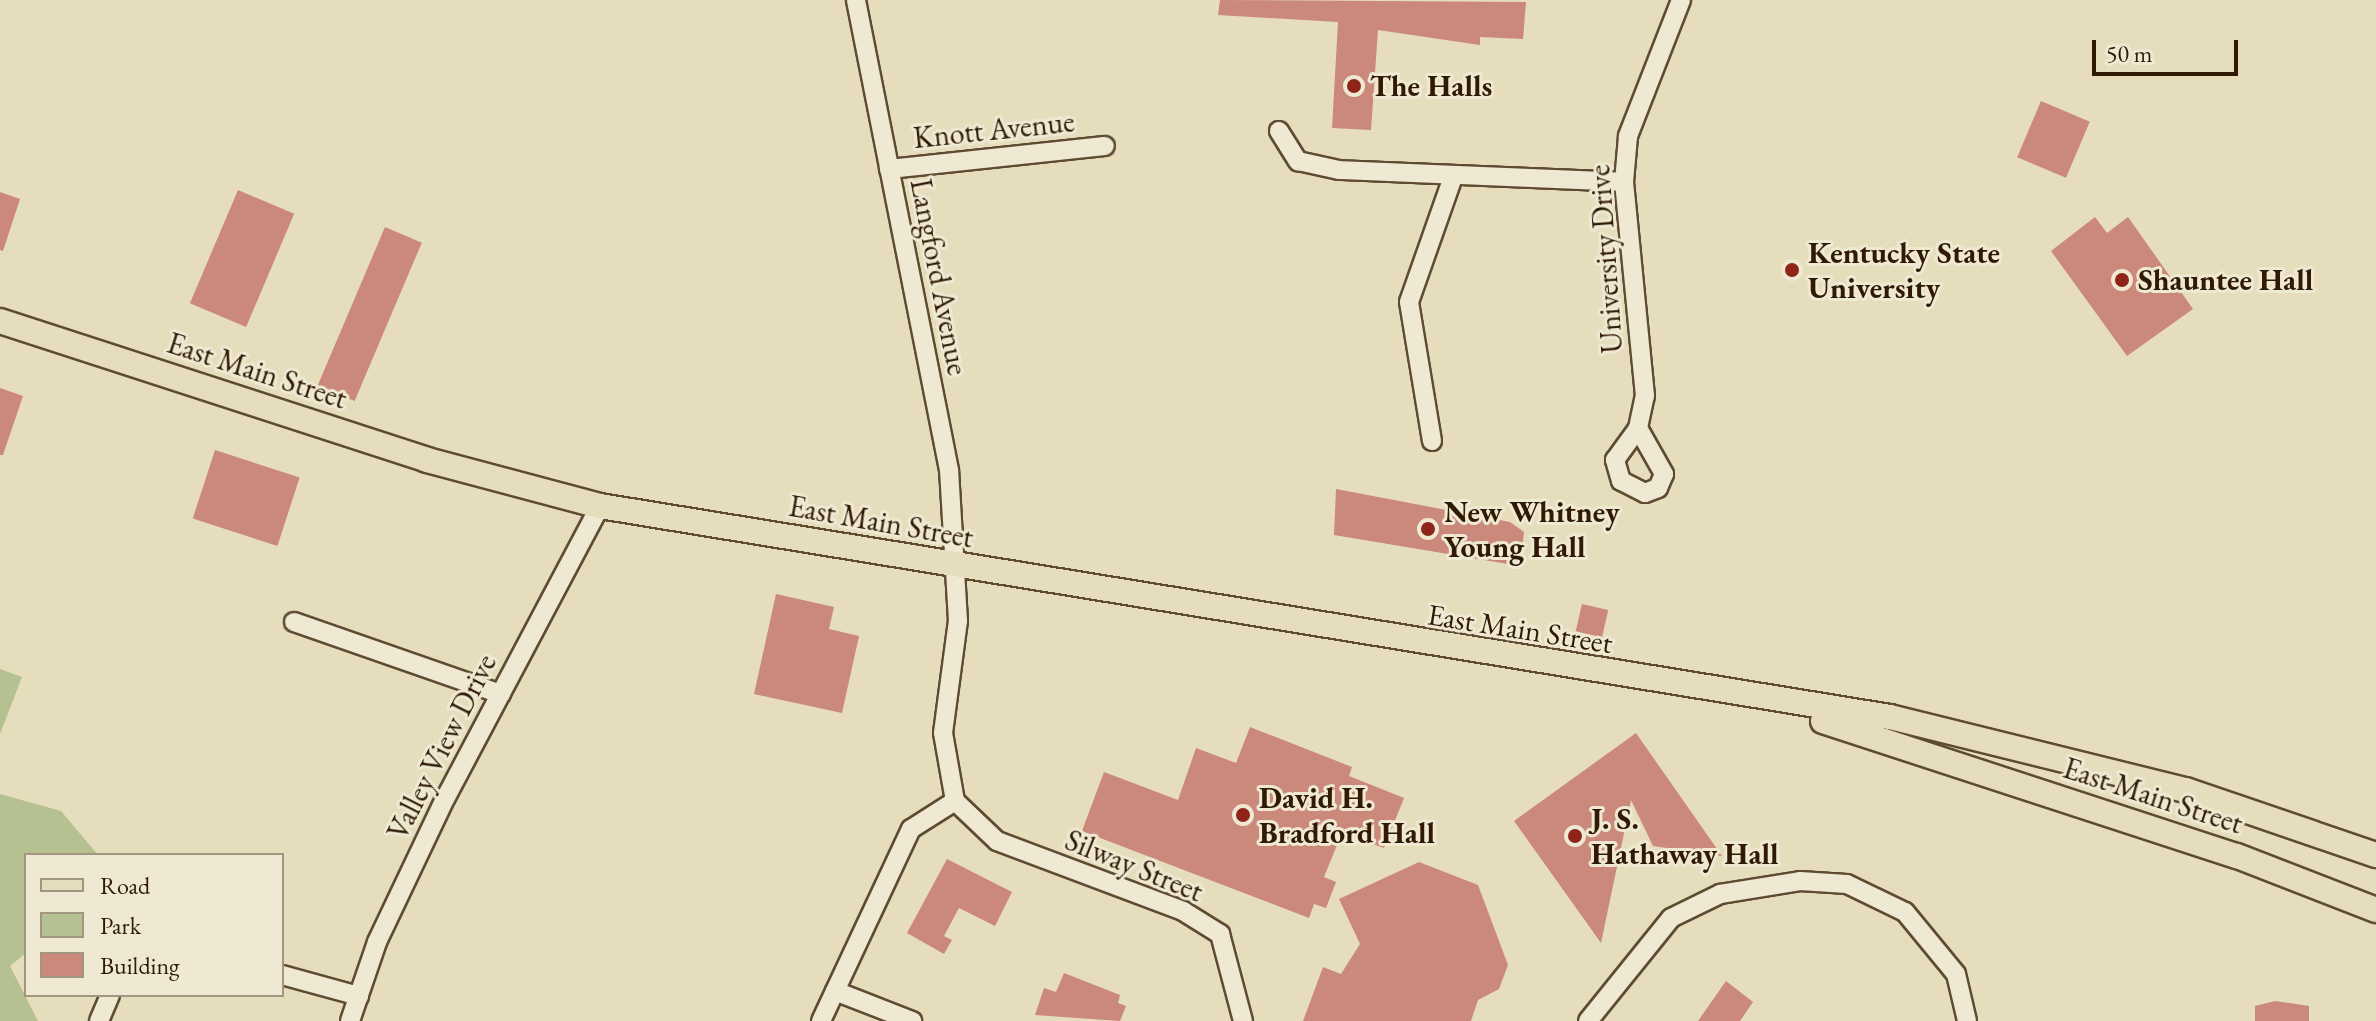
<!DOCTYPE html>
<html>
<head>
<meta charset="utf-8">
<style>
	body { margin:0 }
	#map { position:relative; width:2376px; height:1021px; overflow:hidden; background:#e6ddbd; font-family:"EB Garamond",serif }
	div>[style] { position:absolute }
	.green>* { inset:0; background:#b5c191 }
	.building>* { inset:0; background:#cb897c; transform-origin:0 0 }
	.roads { filter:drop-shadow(2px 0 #5e4b32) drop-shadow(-2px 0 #5e4b32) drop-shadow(0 2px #5e4b32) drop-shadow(0 -2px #5e4b32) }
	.minor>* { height:18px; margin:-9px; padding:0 9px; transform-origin:9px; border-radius:9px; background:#efe9d4 }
	.major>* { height:24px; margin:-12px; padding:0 12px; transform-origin:12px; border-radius:12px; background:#e6ddbd }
	.dots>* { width:22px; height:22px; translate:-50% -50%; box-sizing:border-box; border:4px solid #efe9d4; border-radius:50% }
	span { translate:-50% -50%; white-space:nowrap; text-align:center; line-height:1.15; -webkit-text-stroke:6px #efe9d4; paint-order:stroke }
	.poi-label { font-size:30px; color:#301a03; font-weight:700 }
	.left { translate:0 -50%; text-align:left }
	.street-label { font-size:30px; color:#301a03 }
	.legend { position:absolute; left:24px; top:853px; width:260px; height:144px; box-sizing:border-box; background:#efe9d4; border:2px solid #a39680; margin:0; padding:10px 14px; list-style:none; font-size:24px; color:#301a03 }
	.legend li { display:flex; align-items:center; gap:16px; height:40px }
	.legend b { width:40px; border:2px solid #a39680 }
	.scale { position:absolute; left:2092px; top:40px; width:146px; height:36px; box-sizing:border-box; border:4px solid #301a03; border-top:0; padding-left:10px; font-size:24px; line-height:28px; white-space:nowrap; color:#301a03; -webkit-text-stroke:6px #efe9d4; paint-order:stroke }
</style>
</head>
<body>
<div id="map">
	<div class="green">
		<i style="clip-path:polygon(0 669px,22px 677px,0 734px)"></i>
		<i style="clip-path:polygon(0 794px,61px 811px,98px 855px,26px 855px,26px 953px,10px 966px,38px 1021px,0 1021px)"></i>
	</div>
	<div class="building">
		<i style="clip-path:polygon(1220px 0,1526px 2px,1523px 39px,1480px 37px,1480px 45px,1378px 30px,1371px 130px,1332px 128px,1338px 22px,1218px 15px)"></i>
		<i style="left:2041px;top:101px;width:53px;height:61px;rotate:23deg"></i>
		<i style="left:238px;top:190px;width:61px;height:123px;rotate:23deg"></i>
		<i style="clip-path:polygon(0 192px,20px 199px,3px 251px,0 250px)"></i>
		<i style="clip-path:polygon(2095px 217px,2107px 233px,2128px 217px,2193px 309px,2127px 356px,2051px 251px)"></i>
		<i style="left:385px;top:227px;width:40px;height:172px;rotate:23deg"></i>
		<i style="clip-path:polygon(0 388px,23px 396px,3px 455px,0 455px)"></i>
		<i style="left:215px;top:450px;width:89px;height:72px;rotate:18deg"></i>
		<i style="clip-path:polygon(1336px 489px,1510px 522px,1524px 532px,1520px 566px,1334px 535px)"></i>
		<i style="clip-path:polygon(776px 594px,834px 607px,829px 629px,859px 636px,842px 713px,754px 694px)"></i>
		<i style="left:1582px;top:604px;width:27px;height:28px;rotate:13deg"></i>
		<i style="clip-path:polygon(1250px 727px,1352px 767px,1349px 776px,1404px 798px,1384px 848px,1342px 833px,1324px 877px,1336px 882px,1326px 908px,1314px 904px,1309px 918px,1082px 831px,1104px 772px,1178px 800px,1196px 748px,1236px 763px)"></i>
		<i style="clip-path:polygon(1636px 733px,1722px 856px,1653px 846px,1631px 800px,1601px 943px,1514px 821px)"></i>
		<i style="clip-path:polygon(947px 859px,1012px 892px,995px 926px,959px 908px,944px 936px,952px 940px,944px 954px,907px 933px)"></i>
		<i style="clip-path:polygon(1419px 862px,1478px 885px,1508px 965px,1499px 989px,1478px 1000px,1471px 1021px,1303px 1021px,1323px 967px,1341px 974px,1360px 944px,1339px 899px)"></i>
		<i style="clip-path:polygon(1064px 973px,1120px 995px,1118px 1003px,1126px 1006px,1120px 1021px,1035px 1015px,1044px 988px,1056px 992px)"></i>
		<i style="clip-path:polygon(1726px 981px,1753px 1002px,1740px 1021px,1698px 1021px)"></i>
		<i style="clip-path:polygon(2275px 1001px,2309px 1006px,2309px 1021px,2255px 1021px,2255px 1006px)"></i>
	</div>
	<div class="roads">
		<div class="minor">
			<i style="left:1279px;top:131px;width:36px;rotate:58deg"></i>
			<i style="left:1298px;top:161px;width:42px;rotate:12.4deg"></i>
			<i style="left:1339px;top:170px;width:285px;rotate:2.4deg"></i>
			<i style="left:889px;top:169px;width:217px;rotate:-6.1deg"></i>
			<i style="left:1638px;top:428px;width:33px;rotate:-78deg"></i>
			<i style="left:1645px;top:396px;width:215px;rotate:-95.6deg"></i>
			<i style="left:1624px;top:182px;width:46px;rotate:-85deg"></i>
			<i style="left:1628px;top:136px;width:146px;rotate:-68.7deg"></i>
			<i style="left:1638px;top:428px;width:53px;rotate:60.5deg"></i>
			<i style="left:1664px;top:474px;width:15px;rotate:113deg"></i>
			<i style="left:1658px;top:488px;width:14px;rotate:159deg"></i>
			<i style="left:1645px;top:493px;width:27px;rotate:-153deg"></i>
			<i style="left:1621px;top:481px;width:22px;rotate:-106deg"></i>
			<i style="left:1615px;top:460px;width:39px;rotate:-54deg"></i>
			<i style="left:1432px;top:441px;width:141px;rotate:-99.4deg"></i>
			<i style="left:1409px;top:302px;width:129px;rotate:-70.6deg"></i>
			<i style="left:294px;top:622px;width:219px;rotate:19.2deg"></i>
			<i style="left:955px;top:801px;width:58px;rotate:43.6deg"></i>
			<i style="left:997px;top:841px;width:199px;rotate:20.6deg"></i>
			<i style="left:1183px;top:911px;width:44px;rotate:31.9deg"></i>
			<i style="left:1220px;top:934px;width:90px;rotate:75.2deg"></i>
			<i style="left:282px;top:975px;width:80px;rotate:15.3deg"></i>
			<i style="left:835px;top:991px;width:83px;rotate:21.3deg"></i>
			<i style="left:99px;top:1021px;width:28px;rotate:-67deg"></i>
			<i style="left:350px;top:1021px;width:83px;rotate:-71.1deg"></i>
			<i style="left:377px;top:942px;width:161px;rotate:-64.6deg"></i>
			<i style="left:446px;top:797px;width:329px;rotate:-62.1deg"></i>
			<i style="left:821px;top:1021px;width:212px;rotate:-64.9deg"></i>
			<i style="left:911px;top:829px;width:52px;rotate:-32.5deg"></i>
			<i style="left:955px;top:801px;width:69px;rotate:-100deg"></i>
			<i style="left:943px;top:733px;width:113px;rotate:-82.4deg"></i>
			<i style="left:958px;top:621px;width:151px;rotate:-93.4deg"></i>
			<i style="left:949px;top:470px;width:479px;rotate:-101.2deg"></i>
			<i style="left:1588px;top:1021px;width:132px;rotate:-51.1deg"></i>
			<i style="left:1671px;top:918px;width:55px;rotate:-26.1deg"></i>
			<i style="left:1720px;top:894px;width:81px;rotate:-9.2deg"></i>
			<i style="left:1800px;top:881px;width:47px;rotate:3.7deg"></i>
			<i style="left:1847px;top:884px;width:64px;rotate:25.8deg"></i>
			<i style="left:1905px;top:912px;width:80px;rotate:50.6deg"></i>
			<i style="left:1956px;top:974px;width:48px;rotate:76.8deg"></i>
		</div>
		<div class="major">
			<i style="left:0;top:321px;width:449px;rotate:18deg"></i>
			<i style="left:427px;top:460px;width:179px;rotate:14.9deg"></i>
			<i style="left:600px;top:506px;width:1307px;rotate:9.29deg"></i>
			<i style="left:1890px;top:717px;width:305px;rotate:13.9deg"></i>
			<i style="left:2186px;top:790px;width:201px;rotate:18.9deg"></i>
			<i style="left:1823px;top:721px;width:435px;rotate:18.1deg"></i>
			<i style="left:2237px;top:856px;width:149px;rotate:21.2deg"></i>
		</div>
	</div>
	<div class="dots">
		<i style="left:1354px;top:86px;background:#8f2418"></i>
		<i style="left:1792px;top:270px;background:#8f2418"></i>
		<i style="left:2122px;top:280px;background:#8f2418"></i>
		<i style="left:1428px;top:529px;background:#8f2418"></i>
		<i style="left:1243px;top:815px;background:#8f2418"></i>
		<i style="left:1575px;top:836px;background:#8f2418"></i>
	</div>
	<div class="poi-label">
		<span class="left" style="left:1370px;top:86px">The Halls</span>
		<span class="left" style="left:1808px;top:270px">Kentucky State<br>University</span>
		<span class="left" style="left:2138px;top:280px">Shauntee Hall</span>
		<span class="left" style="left:1444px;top:529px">New Whitney<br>Young Hall</span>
		<span class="left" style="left:1259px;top:815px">David H.<br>Bradford Hall</span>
		<span class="left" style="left:1591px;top:836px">J. S.<br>Hathaway Hall</span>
	</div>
	<div class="street-label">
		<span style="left:994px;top:130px;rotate:-6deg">Knott Avenue</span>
		<span style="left:1606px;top:259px;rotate:-94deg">University Drive</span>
		<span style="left:939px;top:277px;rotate:79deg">Langford Avenue</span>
		<span style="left:257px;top:371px;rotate:18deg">East Main Street</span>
		<span style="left:881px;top:522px;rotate:10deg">East Main Street</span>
		<span style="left:1520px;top:629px;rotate:9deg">East Main Street</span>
		<span style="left:442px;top:747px;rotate:-63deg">Valley View Drive</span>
		<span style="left:2153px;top:796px;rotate:18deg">East Main Street</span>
		<span style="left:1134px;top:866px;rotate:22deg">Silway Street</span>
	</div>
	<ul class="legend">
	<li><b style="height:10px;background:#e6ddbd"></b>Road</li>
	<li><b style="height:22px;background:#b5c191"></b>Park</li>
	<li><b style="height:22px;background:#cb897c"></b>Building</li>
	</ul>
	<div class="scale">50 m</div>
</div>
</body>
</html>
